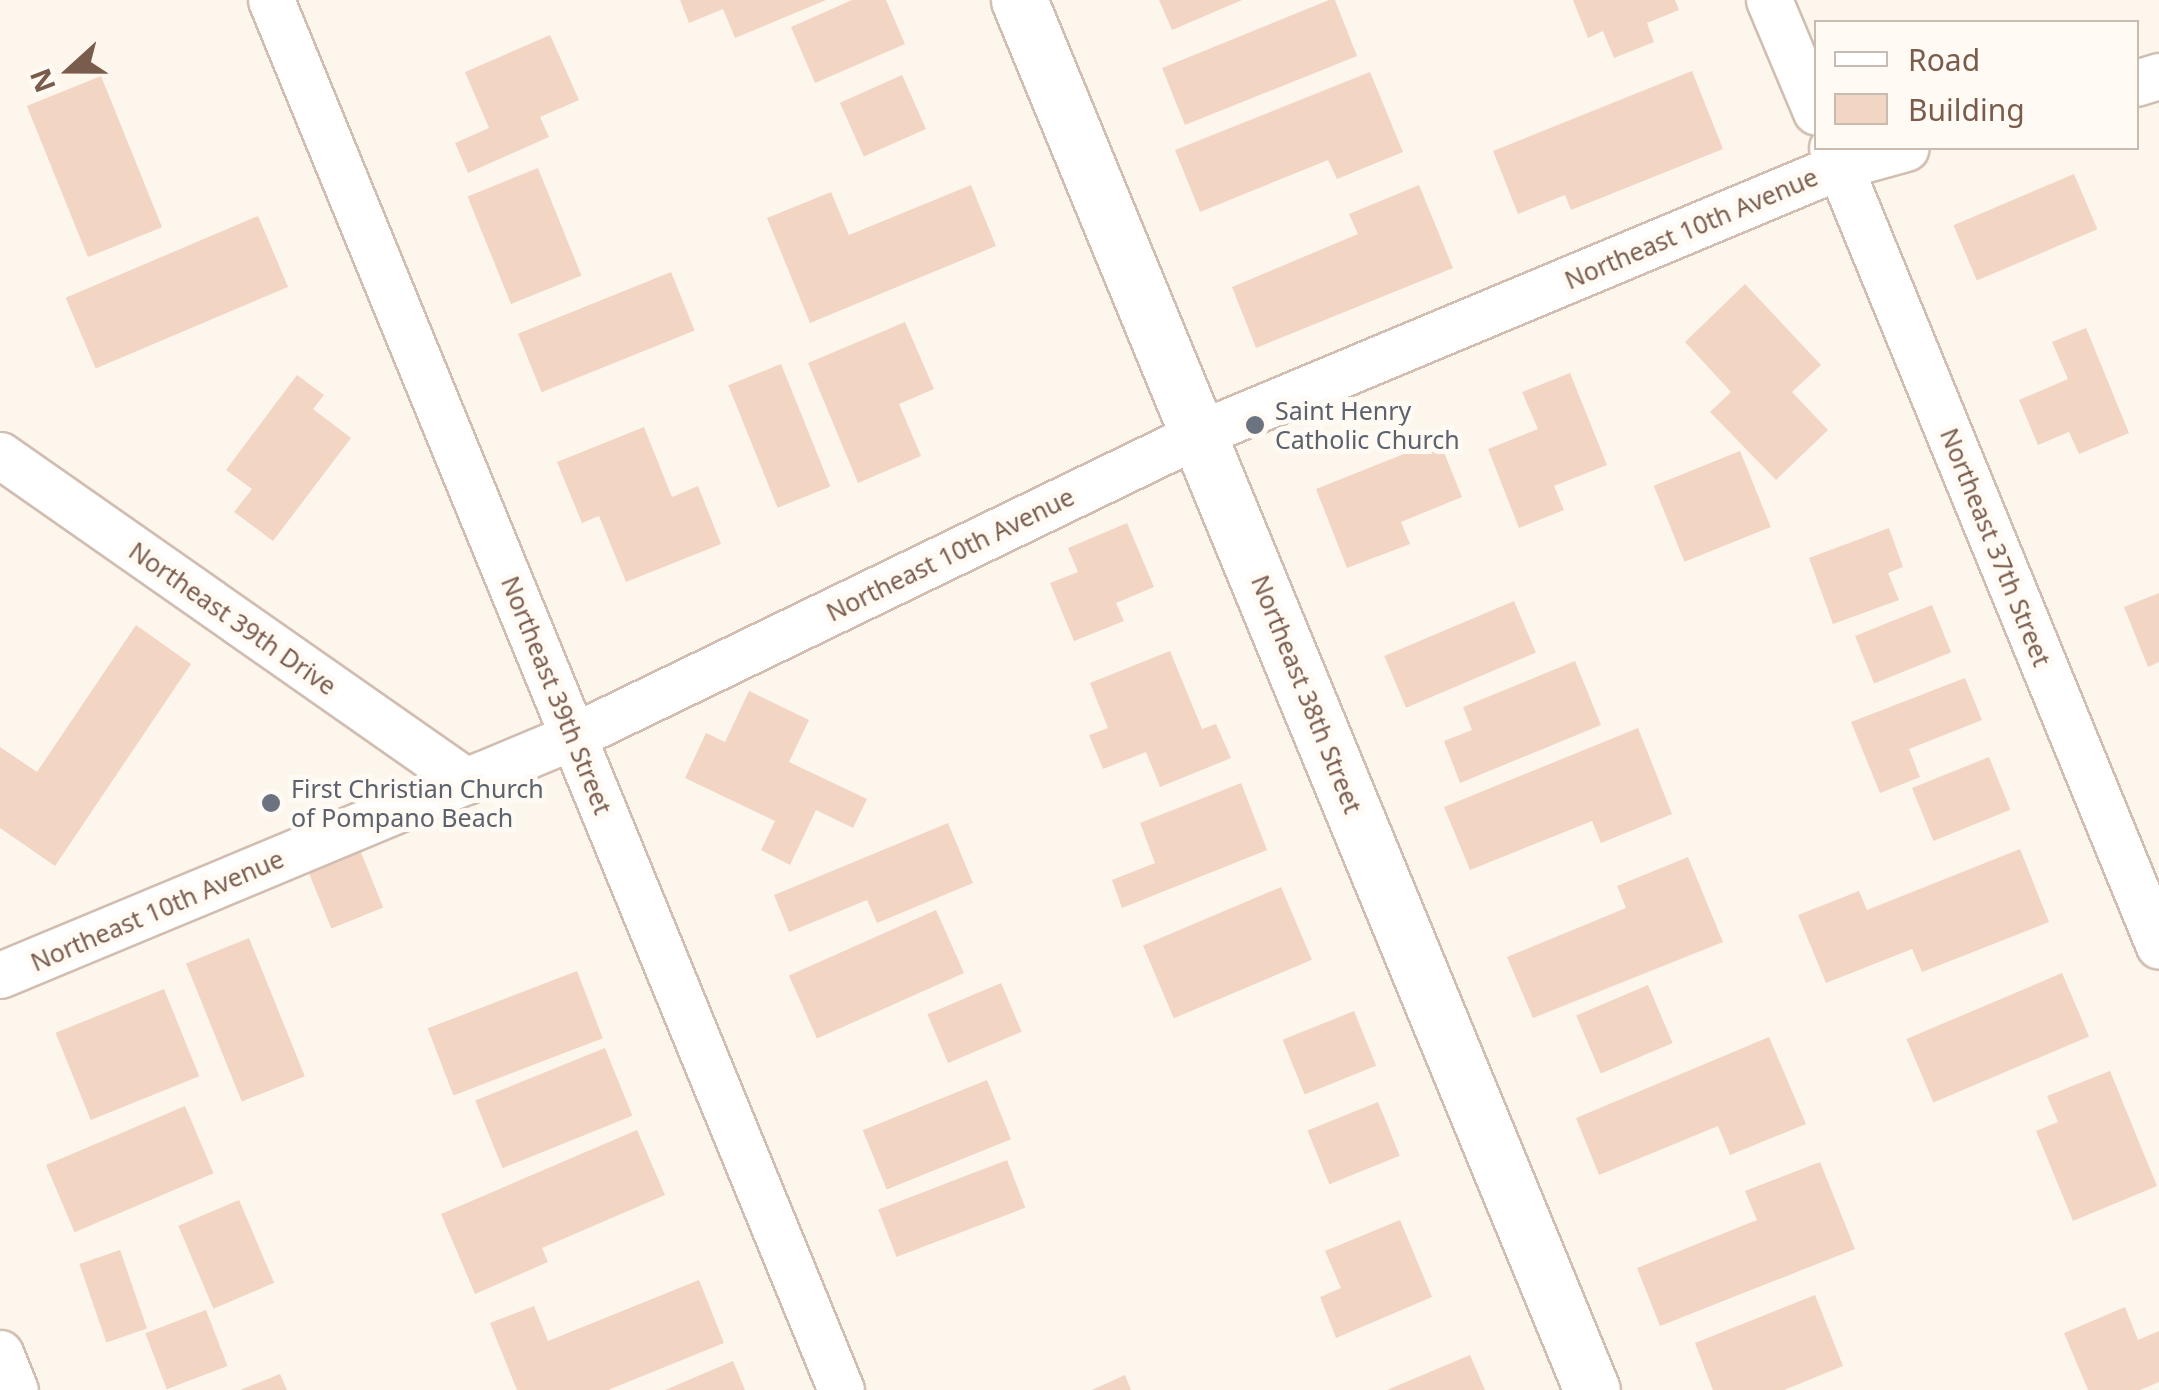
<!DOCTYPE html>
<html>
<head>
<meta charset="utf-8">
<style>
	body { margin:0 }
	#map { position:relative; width:2159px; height:1390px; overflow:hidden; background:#fdf6ec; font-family:"Noto Sans",sans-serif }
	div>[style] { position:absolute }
	.building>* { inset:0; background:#f3d5c3; transform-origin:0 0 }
	.roads { filter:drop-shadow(2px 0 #d1beb0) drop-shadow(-2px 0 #d1beb0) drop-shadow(0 2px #d1beb0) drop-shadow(0 -2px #d1beb0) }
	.street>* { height:45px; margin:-22.5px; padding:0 22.5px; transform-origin:22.5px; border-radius:22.5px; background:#fff }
	.secondary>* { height:55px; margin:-27.5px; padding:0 27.5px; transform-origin:27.5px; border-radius:27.5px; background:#fff }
	.dots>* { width:28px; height:28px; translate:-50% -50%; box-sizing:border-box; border:5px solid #fffaf3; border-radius:50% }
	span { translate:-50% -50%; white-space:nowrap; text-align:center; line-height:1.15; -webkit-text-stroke:10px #fffaf3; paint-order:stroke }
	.street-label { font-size:25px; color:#7a5c4d }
	.worship-label { font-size:25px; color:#5b616d }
	.left { translate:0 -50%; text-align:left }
	.legend { position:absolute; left:1814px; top:20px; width:325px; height:130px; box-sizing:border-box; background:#fffaf3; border:2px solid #cabbb1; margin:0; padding:12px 18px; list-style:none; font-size:30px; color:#7a5c4d }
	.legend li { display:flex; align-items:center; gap:20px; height:50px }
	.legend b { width:50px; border:2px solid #cabbb1 }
	.north { position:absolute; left:20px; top:20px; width:100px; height:100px; -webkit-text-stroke:8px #fffaf3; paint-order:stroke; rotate:249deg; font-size:28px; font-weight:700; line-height:40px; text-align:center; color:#7a5c4d }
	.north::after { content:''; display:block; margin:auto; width:35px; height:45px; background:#7a5c4d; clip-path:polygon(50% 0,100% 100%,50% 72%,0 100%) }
</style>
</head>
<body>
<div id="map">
	<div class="building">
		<i style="clip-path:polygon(680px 0,826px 0,735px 38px,723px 9px,689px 23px)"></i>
		<i style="clip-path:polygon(852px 0,886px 0,905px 44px,815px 83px,791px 27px)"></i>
		<i style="clip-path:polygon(1159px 0,1242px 0,1172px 30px)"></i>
		<i style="clip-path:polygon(1329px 0,1335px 0,1357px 56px,1185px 125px,1162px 68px)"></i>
		<i style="clip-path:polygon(1573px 0,1675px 0,1679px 10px,1647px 23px,1654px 42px,1614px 58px,1603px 31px,1588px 38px)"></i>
		<i style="clip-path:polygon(550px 35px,579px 100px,540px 117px,549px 137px,468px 173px,455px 143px,489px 128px,465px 72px)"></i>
		<i style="clip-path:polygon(1692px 71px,1723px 149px,1571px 210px,1565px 195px,1518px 214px,1493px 151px)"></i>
		<i style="clip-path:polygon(1370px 72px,1403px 152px,1337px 179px,1328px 160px,1200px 212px,1175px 150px)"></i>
		<i style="left:902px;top:75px;width:59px;height:68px;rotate:66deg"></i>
		<i style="left:101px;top:76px;width:163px;height:80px;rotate:68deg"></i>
		<i style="left:538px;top:168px;width:116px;height:76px;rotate:68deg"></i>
		<i style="left:2074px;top:174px;width:60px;height:131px;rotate:67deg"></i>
		<i style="clip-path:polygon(971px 185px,996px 246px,810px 323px,767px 218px,831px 192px,849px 235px)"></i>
		<i style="clip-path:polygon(1419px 185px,1453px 268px,1256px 348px,1232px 287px,1358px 234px,1349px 214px)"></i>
		<i style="left:258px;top:216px;width:77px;height:209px;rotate:67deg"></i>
		<i style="left:671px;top:272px;width:63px;height:165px;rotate:68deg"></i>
		<i style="clip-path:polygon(1745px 284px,1821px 365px,1792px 392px,1828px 430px,1776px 480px,1710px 412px,1731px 392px,1685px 342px)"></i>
		<i style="clip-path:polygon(905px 322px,934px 389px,899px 404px,921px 456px,858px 483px,808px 363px)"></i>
		<i style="clip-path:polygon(2086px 328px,2129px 433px,2079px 454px,2069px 432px,2038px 445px,2019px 400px,2068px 379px,2052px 342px)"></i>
		<i style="left:781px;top:364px;width:132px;height:57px;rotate:68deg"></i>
		<i style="clip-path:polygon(1570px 373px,1607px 465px,1554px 486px,1564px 510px,1519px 528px,1488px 449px,1538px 429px,1522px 392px)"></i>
		<i style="clip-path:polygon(297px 375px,324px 395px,313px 409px,351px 438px,273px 541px,234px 512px,252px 489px,226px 470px)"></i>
		<i style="clip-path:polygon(644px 427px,672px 497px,698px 486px,721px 544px,626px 582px,599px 516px,582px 523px,557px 462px)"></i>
		<i style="clip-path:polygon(1439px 440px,1462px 497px,1401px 522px,1410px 544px,1347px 568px,1316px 489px)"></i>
		<i style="left:1740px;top:451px;width:82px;height:93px;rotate:68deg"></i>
		<i style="clip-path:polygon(1127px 523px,1154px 587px,1116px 603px,1124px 621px,1074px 641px,1050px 583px,1078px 572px,1068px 548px)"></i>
		<i style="clip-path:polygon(1889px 528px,1903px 567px,1888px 573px,1899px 600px,1833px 624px,1809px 558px)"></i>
		<i style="clip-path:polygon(2159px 593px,2159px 662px,2148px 667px,2124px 607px)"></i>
		<i style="left:1514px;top:601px;width:56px;height:141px;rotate:67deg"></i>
		<i style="left:1932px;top:605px;width:51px;height:83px;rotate:68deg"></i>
		<i style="clip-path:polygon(136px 625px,191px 664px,55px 866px,0 828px,0 747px,37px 772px)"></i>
		<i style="clip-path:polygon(1170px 651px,1202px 729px,1216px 724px,1231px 758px,1160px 787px,1146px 752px,1103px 769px,1089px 735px,1108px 728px,1090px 683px)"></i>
		<i style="clip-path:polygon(1575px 661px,1601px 725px,1460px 783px,1444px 741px,1472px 730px,1463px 707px)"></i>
		<i style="clip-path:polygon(1965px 678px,1982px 720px,1909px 749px,1920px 777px,1880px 793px,1851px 722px)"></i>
		<i style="clip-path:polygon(749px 691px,809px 720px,789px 762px,867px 799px,853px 828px,816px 810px,790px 865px,761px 850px,775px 821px,685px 778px,706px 733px,725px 742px)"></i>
		<i style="clip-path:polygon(1638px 728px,1672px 814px,1601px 843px,1592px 821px,1470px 870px,1444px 807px)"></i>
		<i style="left:1989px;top:757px;width:57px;height:83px;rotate:68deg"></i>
		<i style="clip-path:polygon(1241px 783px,1267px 850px,1122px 908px,1112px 880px,1155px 863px,1140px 823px)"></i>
		<i style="clip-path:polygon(948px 823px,973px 883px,877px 923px,867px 900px,789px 932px,774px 895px)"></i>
		<i style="clip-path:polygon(2020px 849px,2049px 922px,1922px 972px,1912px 949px,1826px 983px,1798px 915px,1859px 891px,1867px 910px)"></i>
		<i style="left:360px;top:850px;width:62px;height:56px;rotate:68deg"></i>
		<i style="clip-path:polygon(1688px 857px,1723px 942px,1533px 1018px,1507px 957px,1626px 908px,1617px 886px)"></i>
		<i style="left:1281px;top:887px;width:79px;height:150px;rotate:67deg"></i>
		<i style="left:936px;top:910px;width:69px;height:161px;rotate:66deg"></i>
		<i style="left:249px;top:938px;width:149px;height:68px;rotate:68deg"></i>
		<i style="left:577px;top:971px;width:72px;height:160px;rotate:69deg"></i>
		<i style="left:2062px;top:973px;width:69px;height:169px;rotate:67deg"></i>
		<i style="left:1001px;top:983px;width:53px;height:80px;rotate:67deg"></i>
		<i style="left:1648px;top:985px;width:63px;height:78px;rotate:67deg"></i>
		<i style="left:164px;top:989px;width:94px;height:117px;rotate:68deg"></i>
		<i style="left:1354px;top:1011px;width:59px;height:77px;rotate:68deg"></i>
		<i style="clip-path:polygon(1769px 1037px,1806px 1124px,1730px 1155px,1718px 1126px,1599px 1175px,1576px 1118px)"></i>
		<i style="left:605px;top:1048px;width:73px;height:140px;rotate:68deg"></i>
		<i style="clip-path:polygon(2110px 1071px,2157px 1186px,2073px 1221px,2036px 1131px,2058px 1122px,2047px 1096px)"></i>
		<i style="left:987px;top:1080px;width:64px;height:134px;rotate:68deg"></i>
		<i style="left:1378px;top:1102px;width:58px;height:76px;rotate:68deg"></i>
		<i style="left:185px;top:1106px;width:73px;height:151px;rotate:67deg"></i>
		<i style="clip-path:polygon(637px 1130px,665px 1195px,542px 1248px,548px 1262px,475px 1294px,441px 1214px)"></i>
		<i style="left:1007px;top:1160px;width:51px;height:138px;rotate:69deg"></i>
		<i style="clip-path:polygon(1820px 1162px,1855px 1249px,1660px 1326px,1637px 1268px,1757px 1220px,1745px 1191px)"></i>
		<i style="left:239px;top:1200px;width:90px;height:66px;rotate:67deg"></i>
		<i style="clip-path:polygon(1400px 1220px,1432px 1297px,1336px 1338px,1320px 1297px,1341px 1288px,1325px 1251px)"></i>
		<i style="left:120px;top:1250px;width:83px;height:43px;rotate:71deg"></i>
		<i style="clip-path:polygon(699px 1280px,724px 1343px,608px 1390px,517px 1390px,490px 1323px,534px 1306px,548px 1341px)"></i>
		<i style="clip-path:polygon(1815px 1295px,1843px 1366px,1784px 1390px,1713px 1390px,1695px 1343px)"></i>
		<i style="clip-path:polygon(2125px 1307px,2138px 1340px,2159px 1331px,2159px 1382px,2140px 1390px,2088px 1390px,2064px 1333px)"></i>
		<i style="left:206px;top:1310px;width:60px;height:65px;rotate:69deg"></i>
		<i style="clip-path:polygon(1470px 1355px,1485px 1390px,1387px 1390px)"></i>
		<i style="clip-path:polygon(733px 1361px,745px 1390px,665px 1390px)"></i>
		<i style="clip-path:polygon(280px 1374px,287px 1390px,240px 1390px)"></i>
		<i style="clip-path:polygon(1125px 1375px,1131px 1390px,1092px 1390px)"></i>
	</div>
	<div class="roads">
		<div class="street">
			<i style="left:271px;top:0;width:1502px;rotate:67.7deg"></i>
			<i style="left:1769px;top:0;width:121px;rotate:67.2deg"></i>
			<i style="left:2136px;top:83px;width:24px;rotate:-17deg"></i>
			<i style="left:1832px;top:148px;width:862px;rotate:67.72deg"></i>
			<i style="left:0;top:455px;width:569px;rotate:34.98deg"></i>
			<i style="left:0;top:975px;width:622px;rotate:-22.61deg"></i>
			<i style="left:574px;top:736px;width:696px;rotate:-25.79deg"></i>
			<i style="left:1201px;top:433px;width:693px;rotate:-22.68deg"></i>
			<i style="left:1840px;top:166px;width:68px;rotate:-15.3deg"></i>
			<i style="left:0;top:1353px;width:40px;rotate:68deg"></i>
		</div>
		<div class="secondary">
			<i style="left:1019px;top:0;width:1503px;rotate:67.6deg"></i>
		</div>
	</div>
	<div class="dots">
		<i style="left:1255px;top:425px;background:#6b7280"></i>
		<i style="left:271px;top:803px;background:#6b7280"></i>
	</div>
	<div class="street-label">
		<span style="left:1691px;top:228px;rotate:-23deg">Northeast 10th Avenue</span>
		<span style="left:1996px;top:547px;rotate:68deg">Northeast 37th Street</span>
		<span style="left:950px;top:554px;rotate:-26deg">Northeast 10th Avenue</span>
		<span style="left:233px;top:618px;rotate:35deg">Northeast 39th Drive</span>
		<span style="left:1307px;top:694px;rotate:68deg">Northeast 38th Street</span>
		<span style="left:557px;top:695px;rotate:68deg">Northeast 39th Street</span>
		<span style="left:157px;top:910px;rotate:-23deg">Northeast 10th Avenue</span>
	</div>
	<div class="worship-label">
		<span class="left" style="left:1275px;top:425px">Saint Henry<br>Catholic Church</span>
		<span class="left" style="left:291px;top:803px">First Christian Church<br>of Pompano Beach</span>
	</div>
	<ul class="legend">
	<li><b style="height:12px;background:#fff"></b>Road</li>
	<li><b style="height:28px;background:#f3d5c3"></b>Building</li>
	</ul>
	<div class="north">N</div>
</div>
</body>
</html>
